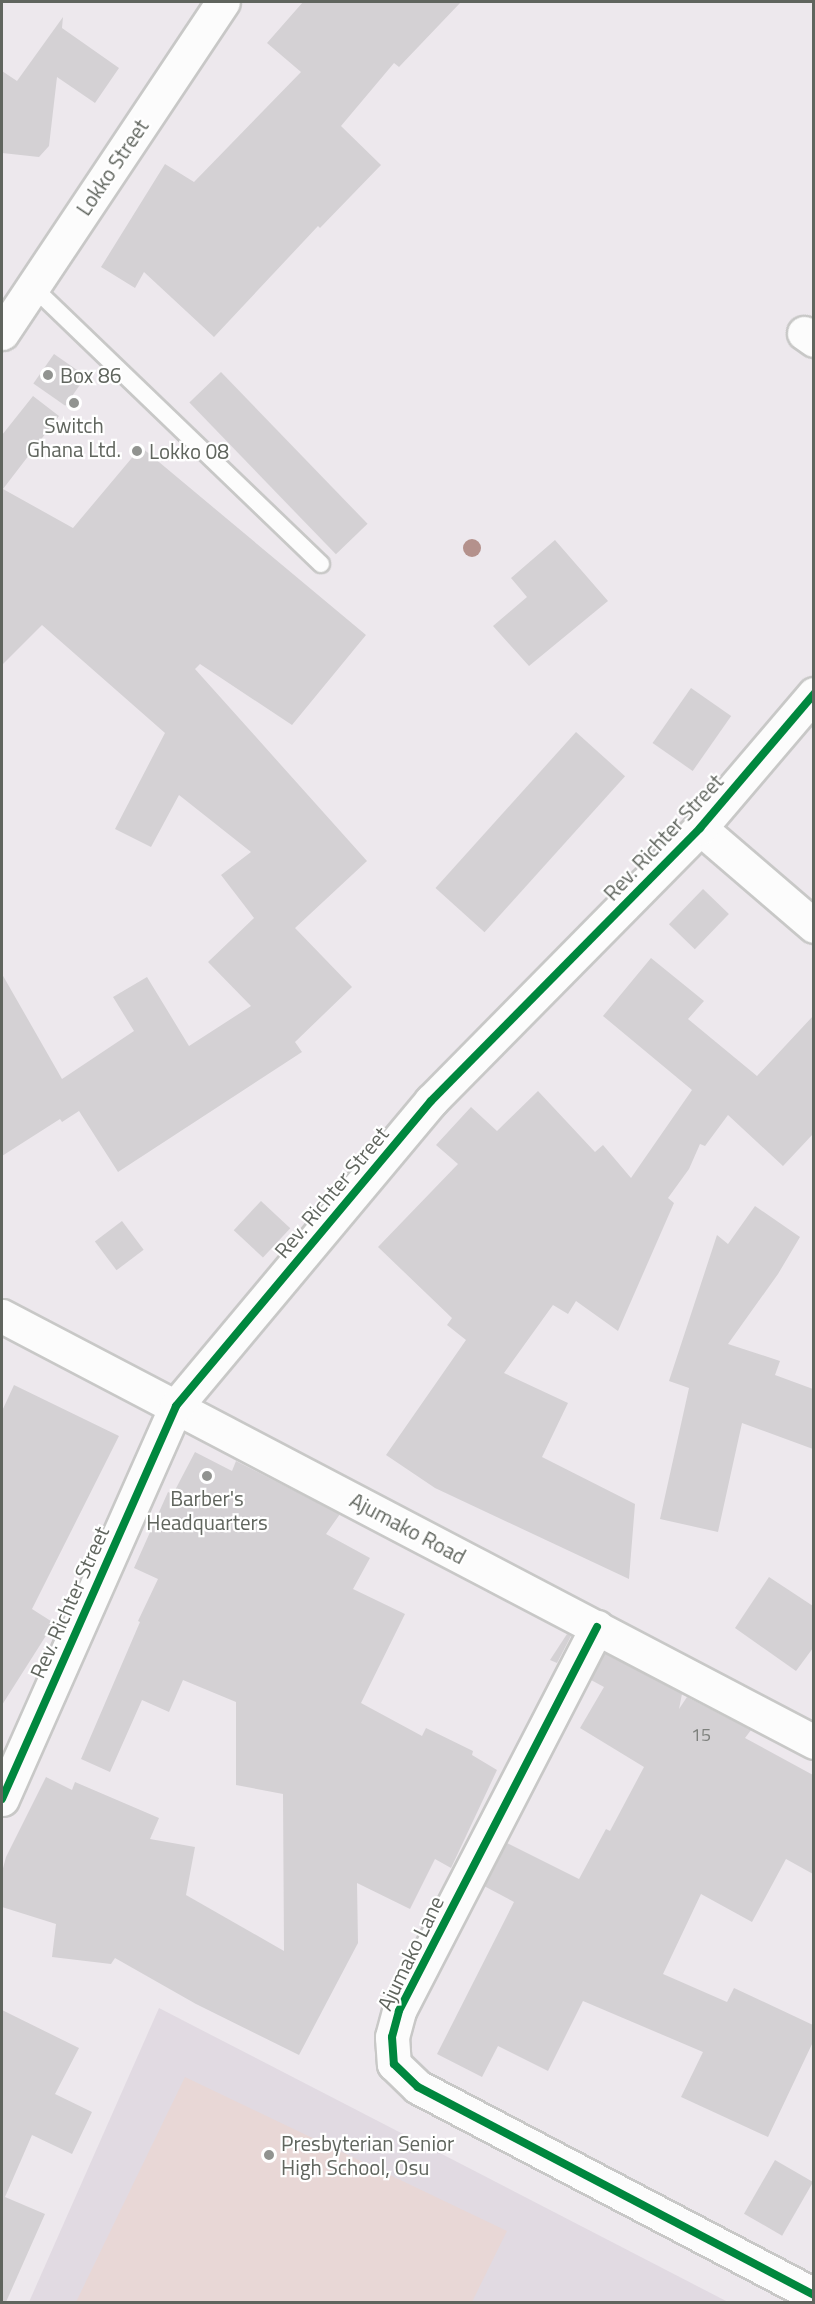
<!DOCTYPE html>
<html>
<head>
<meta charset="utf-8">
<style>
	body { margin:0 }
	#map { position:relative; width:815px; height:2304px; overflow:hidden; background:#ede8ed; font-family:"Titillium Web",sans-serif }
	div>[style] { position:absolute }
	.education>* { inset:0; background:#e1dae2 }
	.green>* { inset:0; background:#e8d7d6 }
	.building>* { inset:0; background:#d4d1d4; transform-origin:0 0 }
	.roads { filter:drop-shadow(2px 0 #c8c8c7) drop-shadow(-2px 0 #c8c8c7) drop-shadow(0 2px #c8c8c7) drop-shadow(0 -2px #c8c8c7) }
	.lane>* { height:16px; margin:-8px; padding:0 8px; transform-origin:8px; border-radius:8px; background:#fcfcfc }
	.street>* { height:33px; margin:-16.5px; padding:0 16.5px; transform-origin:16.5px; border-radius:16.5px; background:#fcfcfc }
	.secondary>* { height:33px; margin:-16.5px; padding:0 16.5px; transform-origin:16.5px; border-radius:16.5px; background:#fcfcfc }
	.cycleway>* { height:8px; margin:-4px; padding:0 4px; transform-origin:4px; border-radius:4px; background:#00873e }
	.trees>* { width:18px; height:18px; margin:-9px; border-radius:50%; background:#b4918c }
	.dots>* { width:16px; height:16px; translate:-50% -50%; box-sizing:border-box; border:3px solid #fff; border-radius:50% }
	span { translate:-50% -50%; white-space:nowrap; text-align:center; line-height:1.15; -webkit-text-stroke:4.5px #fff; paint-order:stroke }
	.number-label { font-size:18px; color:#7e817d }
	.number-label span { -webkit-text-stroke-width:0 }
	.street-label { font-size:21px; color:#60655e }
	.poi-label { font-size:21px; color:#60655e }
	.left { translate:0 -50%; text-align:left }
	.frame { position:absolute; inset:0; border:3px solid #60655e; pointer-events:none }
</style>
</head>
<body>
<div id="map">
	<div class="education">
		<i style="clip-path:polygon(159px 2008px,728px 2302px,29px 2302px)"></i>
	</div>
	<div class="green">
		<i style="clip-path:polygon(185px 2077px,507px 2231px,472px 2302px,76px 2302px)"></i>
	</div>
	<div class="building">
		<i style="clip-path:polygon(303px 2px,461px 2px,399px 67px,394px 63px,341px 126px,381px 165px,320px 228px,318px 226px,214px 337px,144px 272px,135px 288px,101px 267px,165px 164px,194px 182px,301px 72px,267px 43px)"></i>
		<i style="clip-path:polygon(63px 17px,62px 28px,119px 68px,95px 103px,57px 77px,49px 146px,39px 157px,2px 153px,2px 71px,17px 81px)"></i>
		<i style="left:54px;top:354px;width:39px;height:36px;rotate:35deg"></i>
		<i style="left:221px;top:372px;width:211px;height:44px;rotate:46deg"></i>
		<i style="clip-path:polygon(33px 396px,59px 416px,3px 489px,73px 528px,141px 447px,366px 635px,292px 725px,200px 664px,195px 669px,367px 861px,295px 928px,352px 987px,295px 1042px,302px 1052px,118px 1172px,79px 1111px,62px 1122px,60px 1119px,2px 1156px,2px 974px,62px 1079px,134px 1031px,113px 997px,147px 977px,189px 1046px,251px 1006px,208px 962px,254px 918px,221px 875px,251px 852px,179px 795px,151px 847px,115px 829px,165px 733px,42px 625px,2px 665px,2px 435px)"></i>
		<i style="clip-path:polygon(555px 540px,608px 601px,529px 666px,493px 626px,527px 597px,511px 578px)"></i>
		<i style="left:691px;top:688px;width:49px;height:67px;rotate:35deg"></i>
		<i style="left:576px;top:732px;width:66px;height:210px;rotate:42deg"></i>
		<i style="left:703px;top:889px;width:36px;height:49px;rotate:44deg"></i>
		<i style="clip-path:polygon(651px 958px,704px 1001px,688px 1019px,757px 1076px,813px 1016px,813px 1134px,783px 1166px,728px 1115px,705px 1146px,700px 1144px,689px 1169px,668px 1198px,674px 1203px,618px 1331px,576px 1301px,568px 1314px,553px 1305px,504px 1373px,568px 1403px,542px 1457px,635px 1504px,629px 1579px,435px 1488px,386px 1455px,466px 1340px,447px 1325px,452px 1318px,378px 1247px,458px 1164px,436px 1145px,471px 1107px,497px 1131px,538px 1091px,595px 1152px,603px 1145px,631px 1178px,692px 1090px,603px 1016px)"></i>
		<i style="left:261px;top:1201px;width:40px;height:40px;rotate:43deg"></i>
		<i style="clip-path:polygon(755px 1206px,800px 1237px,778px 1274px,728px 1344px,780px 1361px,775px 1375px,813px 1389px,813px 1449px,742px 1423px,718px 1532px,660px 1519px,689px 1388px,669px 1381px,717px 1235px,728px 1244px)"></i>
		<i style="left:122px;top:1221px;width:36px;height:34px;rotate:53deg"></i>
		<i style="clip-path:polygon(14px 1385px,119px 1436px,32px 1609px,54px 1623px,2px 1705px,2px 1411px)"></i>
		<i style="clip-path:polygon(195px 1452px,232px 1471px,236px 1461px,340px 1514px,326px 1534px,370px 1558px,353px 1589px,405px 1614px,361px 1703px,422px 1736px,426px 1728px,473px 1751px,472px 1755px,497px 1770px,451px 1868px,435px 1859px,410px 1909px,357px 1883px,358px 1943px,299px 2055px,196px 2004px,115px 1958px,111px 1964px,52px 1957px,56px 1924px,2px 1907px,2px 1872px,6px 1857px,46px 1777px,72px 1790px,75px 1782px,159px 1818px,150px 1839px,195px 1847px,186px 1895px,284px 1951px,283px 1794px,236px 1785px,236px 1702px,183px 1680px,169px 1712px,142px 1700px,110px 1772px,81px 1759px,140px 1622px,138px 1621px,158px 1579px,134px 1568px,168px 1492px,173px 1494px)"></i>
		<i style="clip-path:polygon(769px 1577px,813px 1606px,813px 1648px,796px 1671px,735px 1628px)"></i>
		<i style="clip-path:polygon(567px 1634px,571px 1636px,557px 1663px,550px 1660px)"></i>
		<i style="clip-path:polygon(605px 1653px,682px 1694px,679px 1709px,687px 1697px,751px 1730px,745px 1738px,813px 1775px,813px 1874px,786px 1859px,752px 1922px,701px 1894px,663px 1974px,727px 2002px,734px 1988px,813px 2025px,813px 2042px,768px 2137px,681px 2097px,703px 2052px,583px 2001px,548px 2071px,498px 2046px,482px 2077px,437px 2054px,514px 1902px,484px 1886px,507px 1843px,579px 1879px,606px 1829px,610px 1831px,644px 1767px,580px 1728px,604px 1687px,591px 1680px)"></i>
		<i style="clip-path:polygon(2px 2010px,79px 2048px,55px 2094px,92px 2112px,72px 2154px,32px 2135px,5px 2197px,45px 2214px,6px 2302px,2px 2302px)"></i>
		<i style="left:775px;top:2160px;width:44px;height:62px;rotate:30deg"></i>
	</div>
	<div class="roads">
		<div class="lane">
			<i style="left:32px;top:286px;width:401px;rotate:43.9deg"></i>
		</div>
		<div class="street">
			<i style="left:804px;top:333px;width:12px;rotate:35deg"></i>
			<i style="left:700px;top:828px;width:150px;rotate:40.7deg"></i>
			<i style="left:2px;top:1316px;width:917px;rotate:27.68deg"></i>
			<i style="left:597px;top:1627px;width:432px;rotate:117.3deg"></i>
			<i style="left:399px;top:2011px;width:27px;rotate:105deg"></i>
			<i style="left:392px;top:2037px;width:27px;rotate:86deg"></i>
			<i style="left:394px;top:2064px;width:33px;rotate:44deg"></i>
			<i style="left:418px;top:2087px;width:447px;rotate:27.7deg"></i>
			<i style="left:2px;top:1799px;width:430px;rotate:-66.1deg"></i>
			<i style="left:176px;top:1406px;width:398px;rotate:-50.1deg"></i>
			<i style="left:431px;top:1101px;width:383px;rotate:-45.4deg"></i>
			<i style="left:700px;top:828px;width:176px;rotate:-49.6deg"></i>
		</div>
		<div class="secondary">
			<i style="left:2px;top:333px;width:398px;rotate:-56.3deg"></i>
		</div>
	</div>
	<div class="cycleway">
		<i style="left:597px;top:1627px;width:432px;rotate:117.3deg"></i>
		<i style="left:399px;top:2011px;width:27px;rotate:105deg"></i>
		<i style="left:392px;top:2037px;width:27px;rotate:86deg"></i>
		<i style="left:394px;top:2064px;width:33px;rotate:44deg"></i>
		<i style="left:418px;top:2087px;width:447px;rotate:27.7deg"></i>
		<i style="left:2px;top:1799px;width:430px;rotate:-66.1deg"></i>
		<i style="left:176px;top:1406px;width:398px;rotate:-50.1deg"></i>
		<i style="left:431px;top:1101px;width:383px;rotate:-45.4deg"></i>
		<i style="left:700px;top:828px;width:176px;rotate:-49.6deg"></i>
	</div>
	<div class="trees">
		<i style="left:472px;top:548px"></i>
	</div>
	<div class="dots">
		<i style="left:48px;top:375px;background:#919390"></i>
		<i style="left:74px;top:403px;background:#919390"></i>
		<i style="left:137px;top:451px;background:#919390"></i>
		<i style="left:207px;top:1476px;background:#919390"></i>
		<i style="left:269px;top:2155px;background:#919390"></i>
	</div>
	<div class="number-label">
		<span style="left:701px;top:1735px">15</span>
	</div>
	<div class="street-label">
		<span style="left:112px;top:167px;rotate:-56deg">Lokko Street</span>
		<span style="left:663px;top:837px;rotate:-47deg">Rev. Richter Street</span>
		<span style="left:331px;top:1192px;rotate:-50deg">Rev. Richter Street</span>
		<span style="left:408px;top:1528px;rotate:28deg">Ajumako Road</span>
		<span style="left:69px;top:1602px;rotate:-66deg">Rev. Richter Street</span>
		<span style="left:410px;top:1953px;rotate:-64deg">Ajumako Lane</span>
	</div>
	<div class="poi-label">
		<span class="left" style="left:60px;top:375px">Box 86</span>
		<span style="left:74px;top:437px">Switch<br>Ghana Ltd.</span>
		<span class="left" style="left:149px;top:451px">Lokko 08</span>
		<span style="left:207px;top:1510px">Barber's<br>Headquarters</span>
		<span class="left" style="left:281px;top:2155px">Presbyterian Senior<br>High School, Osu</span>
	</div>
	<div class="frame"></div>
</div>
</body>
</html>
